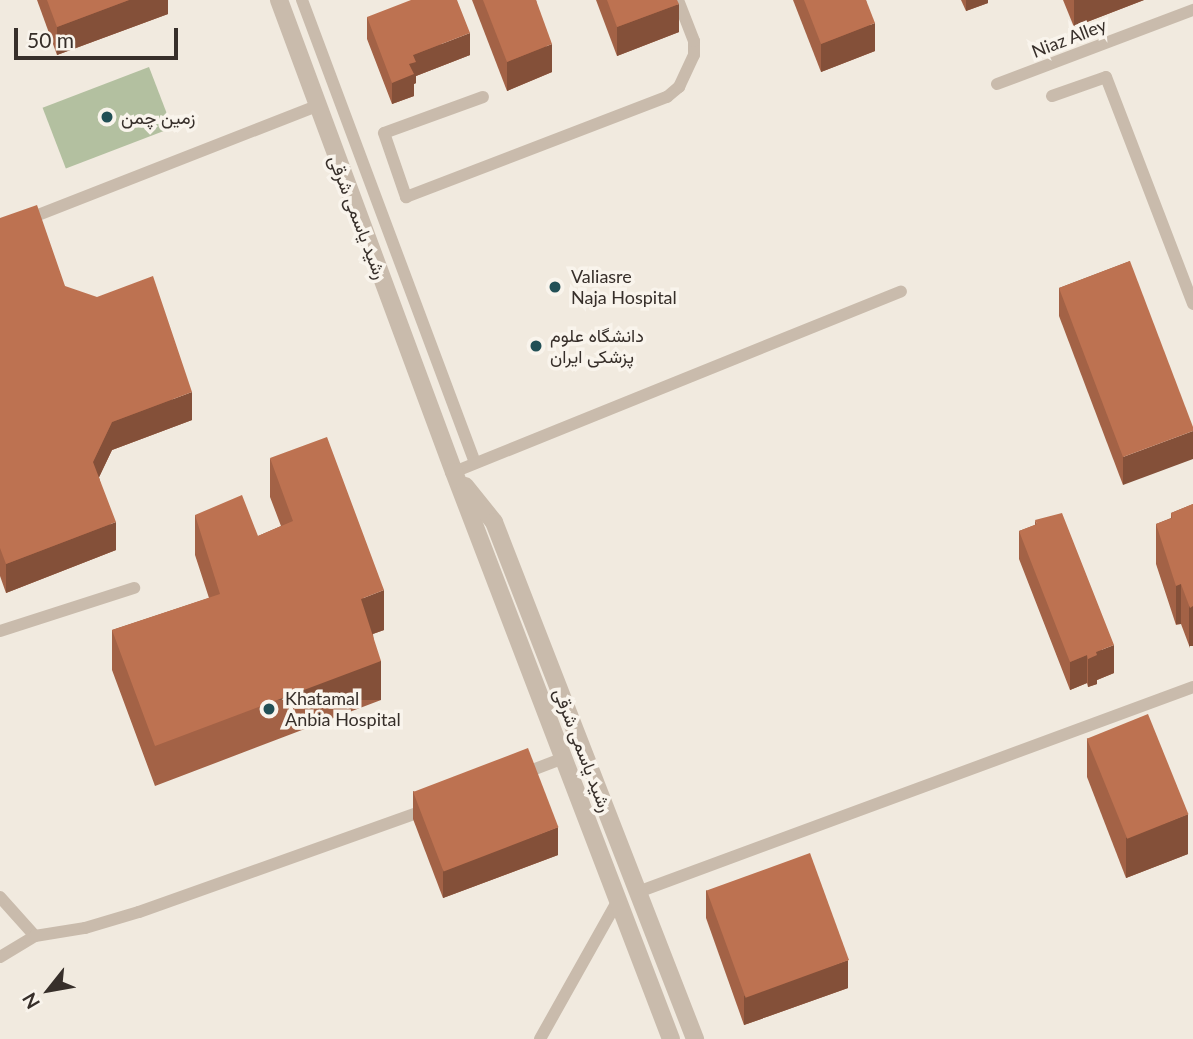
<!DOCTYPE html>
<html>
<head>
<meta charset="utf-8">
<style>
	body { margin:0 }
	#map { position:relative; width:1193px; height:1039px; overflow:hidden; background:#f1eadf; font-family:Lato,Vazirmatn,sans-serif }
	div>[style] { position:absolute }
	.green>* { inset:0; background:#b3c0a0; transform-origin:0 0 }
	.service>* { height:12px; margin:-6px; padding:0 6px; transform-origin:6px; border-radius:6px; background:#c9bbac }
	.tertiary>* { height:18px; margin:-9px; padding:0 9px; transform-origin:9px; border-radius:9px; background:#c9bbac }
	.wall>* { inset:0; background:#a36246 }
	.shaded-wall>* { inset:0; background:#845039; transform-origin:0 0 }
	.building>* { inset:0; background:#bd7251; transform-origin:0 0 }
	.dots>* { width:19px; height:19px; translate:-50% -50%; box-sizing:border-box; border:4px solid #f9f4ec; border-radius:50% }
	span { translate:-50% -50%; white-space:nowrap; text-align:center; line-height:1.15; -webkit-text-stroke:7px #f9f4ec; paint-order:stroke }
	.street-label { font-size:18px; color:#372f2a }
	.poi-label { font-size:18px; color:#372f2a }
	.left { translate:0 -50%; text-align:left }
	.north { position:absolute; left:14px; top:955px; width:70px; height:70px; -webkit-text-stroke:5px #f9f4ec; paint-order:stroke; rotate:239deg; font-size:19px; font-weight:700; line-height:28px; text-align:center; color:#372f2a }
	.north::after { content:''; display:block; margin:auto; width:24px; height:32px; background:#372f2a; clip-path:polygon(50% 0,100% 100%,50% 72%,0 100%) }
	.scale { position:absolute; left:14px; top:28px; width:164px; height:32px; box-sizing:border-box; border:4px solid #372f2a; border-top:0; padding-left:9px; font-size:21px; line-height:24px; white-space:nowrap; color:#372f2a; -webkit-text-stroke:5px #f9f4ec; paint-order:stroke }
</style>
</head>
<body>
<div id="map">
	<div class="green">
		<i style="left:149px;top:67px;width:65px;height:114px;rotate:69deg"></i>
	</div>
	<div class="service">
		<i style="left:302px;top:0;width:494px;rotate:69.5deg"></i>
		<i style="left:997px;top:84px;width:210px;rotate:-20.7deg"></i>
		<i style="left:1052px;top:96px;width:57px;rotate:-19.4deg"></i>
		<i style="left:1106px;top:77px;width:243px;rotate:69deg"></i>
		<i style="left:483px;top:97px;width:105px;rotate:160deg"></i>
		<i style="left:384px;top:133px;width:68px;rotate:71deg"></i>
		<i style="left:406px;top:197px;width:280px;rotate:-21deg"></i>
		<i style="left:667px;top:97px;width:16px;rotate:-40deg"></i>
		<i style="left:679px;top:87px;width:35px;rotate:-65deg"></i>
		<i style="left:694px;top:55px;width:14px;rotate:-90deg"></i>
		<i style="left:694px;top:41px;width:44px;rotate:-111.3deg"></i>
		<i style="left:0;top:230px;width:339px;rotate:-21.4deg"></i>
		<i style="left:454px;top:472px;width:482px;rotate:-22deg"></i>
		<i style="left:0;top:631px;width:141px;rotate:-17.8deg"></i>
		<i style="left:522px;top:774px;width:45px;rotate:-20.9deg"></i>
		<i style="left:638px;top:892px;width:592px;rotate:-20.27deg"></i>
		<i style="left:0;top:897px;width:52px;rotate:48.1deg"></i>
		<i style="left:0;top:957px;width:41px;rotate:-31deg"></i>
		<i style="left:35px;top:936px;width:51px;rotate:-9.1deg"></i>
		<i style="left:85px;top:928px;width:56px;rotate:-16.5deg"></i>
		<i style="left:139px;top:912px;width:305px;rotate:-19.6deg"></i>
		<i style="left:540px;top:1039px;width:159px;rotate:-60.7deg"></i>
	</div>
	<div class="tertiary">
		<i style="left:279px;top:0;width:503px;rotate:69.66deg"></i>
		<i style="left:454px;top:472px;width:607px;rotate:69.06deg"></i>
		<i style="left:465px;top:486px;width:46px;rotate:51.1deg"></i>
		<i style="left:494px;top:522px;width:555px;rotate:68.75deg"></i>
	</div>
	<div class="wall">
		<i style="clip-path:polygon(37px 0,168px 0,168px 14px,57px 55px)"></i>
		<i style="clip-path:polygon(472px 0,536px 0,552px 72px,507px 91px)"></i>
		<i style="clip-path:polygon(596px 0,677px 0,679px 32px,617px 56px)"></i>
		<i style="clip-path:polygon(793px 0,866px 0,875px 51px,821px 72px)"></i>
		<i style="clip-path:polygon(961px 0,988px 0,988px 3px,966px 11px)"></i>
		<i style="clip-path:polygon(1063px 0,1144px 0,1074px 27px)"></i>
		<i style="clip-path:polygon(367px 17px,470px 55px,416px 76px,416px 83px,414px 84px,414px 96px,392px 104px,367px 39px)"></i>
		<i style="clip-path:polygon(0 218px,192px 420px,112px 450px,99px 477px,116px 550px,6px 593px,0 576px)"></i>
		<i style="clip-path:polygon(1130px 261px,1123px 485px,1059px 316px,1059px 288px)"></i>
		<i style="clip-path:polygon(270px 458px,384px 630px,373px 634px,381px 700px,155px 786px,112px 670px,112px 630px,209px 598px,195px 555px,195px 515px,258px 536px,281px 526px,270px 497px)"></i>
		<i style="clip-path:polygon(1193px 504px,1190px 648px,1181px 624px,1176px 625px,1156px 564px,1156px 524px,1171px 518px,1171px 513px)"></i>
		<i style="clip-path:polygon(1035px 520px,1114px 673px,1097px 680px,1097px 684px,1088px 687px,1087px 683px,1070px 690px,1019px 559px,1019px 531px,1035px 525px)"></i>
		<i style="clip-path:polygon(1087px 738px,1188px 854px,1126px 878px,1087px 777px)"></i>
		<i style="clip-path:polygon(413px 791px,558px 855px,443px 898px,413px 819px)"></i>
		<i style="clip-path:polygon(706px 890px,848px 988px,744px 1025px,706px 918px)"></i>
	</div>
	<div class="shaded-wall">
		<i style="clip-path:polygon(129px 0,168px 0,168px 14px,57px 55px,57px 27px)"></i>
		<i style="clip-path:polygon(966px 0,988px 0,988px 3px,966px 11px)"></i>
		<i style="clip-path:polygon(1074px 0,1144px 0,1074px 27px)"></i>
		<i style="clip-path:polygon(679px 4px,679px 32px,617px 56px,617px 27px)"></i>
		<i style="clip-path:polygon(875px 23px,875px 51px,821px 72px,821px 44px)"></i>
		<i style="clip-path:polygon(470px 33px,470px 55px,416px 76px,416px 83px,414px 84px,414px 96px,392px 104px,392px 83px,409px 64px,413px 55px)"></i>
		<i style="clip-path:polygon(552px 44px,552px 72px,507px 91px,507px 62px)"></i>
		<i style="clip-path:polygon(192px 392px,192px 420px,112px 450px,93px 490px,93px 462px,112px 422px)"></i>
		<i style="clip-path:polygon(1193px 431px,1193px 459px,1123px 485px,1123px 457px)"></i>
		<i style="clip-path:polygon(116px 522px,116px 550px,6px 593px,6px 564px)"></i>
		<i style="left:1181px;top:584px;width:40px;height:5px;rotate:90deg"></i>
		<i style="clip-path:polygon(384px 590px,384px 630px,361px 638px,361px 599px)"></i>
		<i style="left:1193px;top:606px;width:40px;height:4px;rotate:90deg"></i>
		<i style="clip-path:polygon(1114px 645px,1114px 673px,1097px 680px,1097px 684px,1088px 687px,1088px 659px,1096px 652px)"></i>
		<i style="clip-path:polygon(1087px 655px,1087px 683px,1070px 690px,1070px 662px)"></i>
		<i style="left:381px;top:661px;width:39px;height:241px;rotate:90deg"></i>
		<i style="clip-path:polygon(1188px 814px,1188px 854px,1126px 878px,1126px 838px)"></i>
		<i style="clip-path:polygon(558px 827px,558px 855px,443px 898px,443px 870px)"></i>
		<i style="clip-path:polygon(848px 960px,848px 988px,744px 1025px,744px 996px)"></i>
	</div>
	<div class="building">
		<i style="clip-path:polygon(47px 0,129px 0,57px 27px)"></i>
		<i style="clip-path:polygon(411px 0,457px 0,470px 33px,413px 55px,416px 62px,409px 64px,414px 74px,392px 83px,367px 17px)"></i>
		<i style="clip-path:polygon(483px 0,536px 0,552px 44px,507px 62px)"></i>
		<i style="clip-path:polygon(607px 0,677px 0,679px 4px,617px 27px)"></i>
		<i style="clip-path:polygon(804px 0,866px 0,875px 23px,821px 44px)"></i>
		<i style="clip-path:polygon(37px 205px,65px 286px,97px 297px,153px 276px,192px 392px,112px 422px,93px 462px,116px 522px,6px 564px,0 548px,0 218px)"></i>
		<i style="clip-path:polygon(1130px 261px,1193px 427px,1193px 431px,1123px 457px,1059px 288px)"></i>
		<i style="clip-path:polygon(327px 437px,384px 590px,361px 599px,381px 661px,155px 746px,112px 630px,220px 594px,195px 515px,242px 495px,258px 536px,293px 521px,270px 458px)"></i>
		<i style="clip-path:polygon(1193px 504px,1193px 606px,1190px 608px,1181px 584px,1176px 586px,1156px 524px,1172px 518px,1171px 513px)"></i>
		<i style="clip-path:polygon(1062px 513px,1114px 645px,1096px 652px,1097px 655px,1088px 659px,1087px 655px,1070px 662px,1019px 531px,1037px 524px,1035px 520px)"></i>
		<i style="left:1148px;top:714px;width:108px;height:66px;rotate:68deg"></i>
		<i style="left:528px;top:748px;width:85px;height:123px;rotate:69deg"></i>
		<i style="left:810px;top:853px;width:114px;height:110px;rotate:70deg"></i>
	</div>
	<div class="dots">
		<i style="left:107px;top:117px;background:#225056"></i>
		<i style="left:555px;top:287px;background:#225056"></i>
		<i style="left:536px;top:346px;background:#225056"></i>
		<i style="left:269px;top:709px;background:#225056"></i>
	</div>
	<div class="street-label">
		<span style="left:1069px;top:38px;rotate:-21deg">Niaz Alley</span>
		<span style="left:358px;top:217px;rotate:69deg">رشید یاسمی شرقی</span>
		<span style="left:583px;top:750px;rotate:69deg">رشید یاسمی شرقی</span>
	</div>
	<div class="poi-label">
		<span class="left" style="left:121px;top:117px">زمین چمن</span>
		<span class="left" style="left:571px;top:287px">Valiasre<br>Naja Hospital</span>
		<span class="left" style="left:550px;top:346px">دانشگاه علوم<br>پزشکی ایران</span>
		<span class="left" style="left:285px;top:709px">Khatamal<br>Anbia Hospital</span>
	</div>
	<div class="north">N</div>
	<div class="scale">50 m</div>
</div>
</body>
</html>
